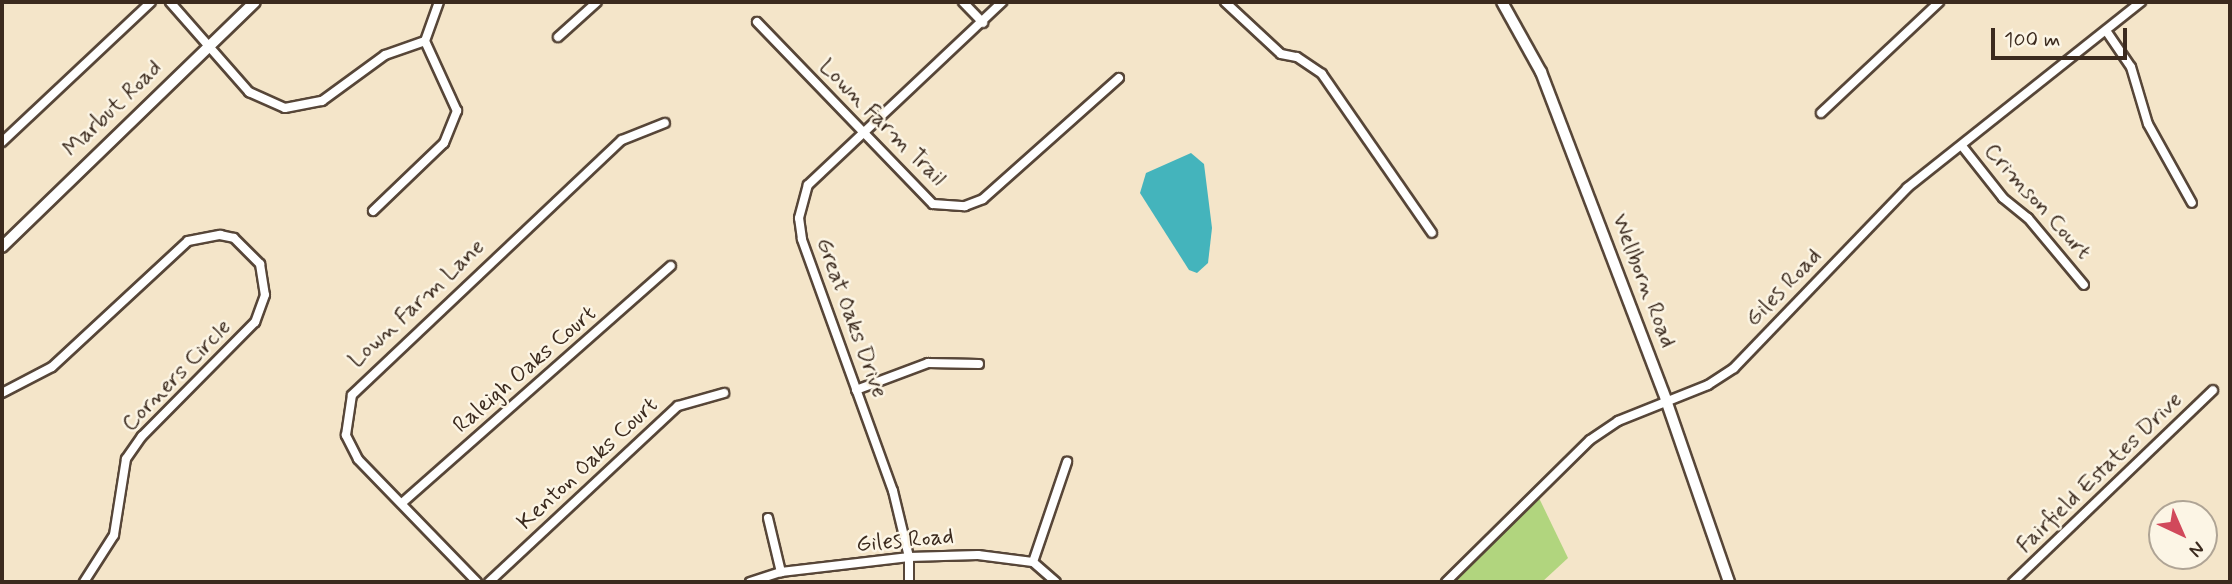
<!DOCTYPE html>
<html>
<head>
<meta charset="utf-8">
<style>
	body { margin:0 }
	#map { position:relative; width:2232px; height:584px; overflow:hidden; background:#f4e5c9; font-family:Mynerve,sans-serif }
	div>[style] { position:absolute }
	.green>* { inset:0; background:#b1d57e }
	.water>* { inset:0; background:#44b4bc }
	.roads { filter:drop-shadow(2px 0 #574638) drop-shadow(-2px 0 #574638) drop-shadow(0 2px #574638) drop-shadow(0 -2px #574638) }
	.street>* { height:8px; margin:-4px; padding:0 4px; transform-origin:4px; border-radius:4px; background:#fff }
	.secondary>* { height:10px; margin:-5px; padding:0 5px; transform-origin:5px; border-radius:5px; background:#fff }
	span { translate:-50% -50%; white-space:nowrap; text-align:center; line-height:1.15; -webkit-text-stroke:5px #fcf5e5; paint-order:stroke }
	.street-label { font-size:23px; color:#3b2a1e }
	.frame { position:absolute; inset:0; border:4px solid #3b2a1e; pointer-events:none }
	.north { position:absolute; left:2148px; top:500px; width:70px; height:70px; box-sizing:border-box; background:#fcf5e5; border:2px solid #afa495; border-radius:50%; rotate:136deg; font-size:19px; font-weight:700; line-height:28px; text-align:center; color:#3b2a1e }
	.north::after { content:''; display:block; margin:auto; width:24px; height:32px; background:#d1495b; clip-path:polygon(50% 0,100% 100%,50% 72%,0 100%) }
	.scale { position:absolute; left:1991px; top:28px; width:136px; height:32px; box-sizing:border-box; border:4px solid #3b2a1e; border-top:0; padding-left:9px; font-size:21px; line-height:24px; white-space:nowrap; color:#3b2a1e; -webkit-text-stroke:5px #fcf5e5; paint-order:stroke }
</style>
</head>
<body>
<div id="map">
	<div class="green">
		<i style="clip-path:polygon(1539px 498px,1568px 558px,1542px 582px,1452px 582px)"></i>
	</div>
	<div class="water">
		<i style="clip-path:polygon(1191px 153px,1204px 164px,1212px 228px,1208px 263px,1197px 273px,1189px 270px,1140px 193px,1146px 173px)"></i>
	</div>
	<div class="roads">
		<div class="street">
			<i style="left:170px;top:2px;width:120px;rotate:48.7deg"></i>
			<i style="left:249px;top:92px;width:39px;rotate:24deg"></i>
			<i style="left:285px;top:108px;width:38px;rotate:-11deg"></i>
			<i style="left:322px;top:101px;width:78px;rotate:-36.1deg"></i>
			<i style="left:385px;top:55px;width:42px;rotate:-19.3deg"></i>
			<i style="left:963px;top:2px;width:29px;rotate:46deg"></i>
			<i style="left:1225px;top:2px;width:76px;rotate:42.9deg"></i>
			<i style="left:1281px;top:54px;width:16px;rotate:11deg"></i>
			<i style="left:1297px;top:57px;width:30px;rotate:34deg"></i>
			<i style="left:1322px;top:74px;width:193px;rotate:55.3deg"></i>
			<i style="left:757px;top:22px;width:253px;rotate:46deg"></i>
			<i style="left:933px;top:204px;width:32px;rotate:4deg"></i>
			<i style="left:965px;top:206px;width:19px;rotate:-21deg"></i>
			<i style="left:983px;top:199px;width:182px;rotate:-41.7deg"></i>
			<i style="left:2107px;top:32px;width:42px;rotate:55.6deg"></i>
			<i style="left:2131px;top:67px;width:59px;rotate:73.4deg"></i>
			<i style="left:2148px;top:124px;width:90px;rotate:60.9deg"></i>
			<i style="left:558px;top:37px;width:52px;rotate:-41.9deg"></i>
			<i style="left:1821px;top:113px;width:162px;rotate:-43.2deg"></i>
			<i style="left:2px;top:142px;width:204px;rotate:-43.2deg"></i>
			<i style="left:1962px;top:146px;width:66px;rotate:51.7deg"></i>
			<i style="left:2003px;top:198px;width:32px;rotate:39deg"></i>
			<i style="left:2028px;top:218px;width:87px;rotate:50.1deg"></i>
			<i style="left:373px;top:211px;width:98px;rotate:-43.8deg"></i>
			<i style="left:444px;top:143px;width:35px;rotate:-68deg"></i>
			<i style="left:457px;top:111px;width:77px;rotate:-114.6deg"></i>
			<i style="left:425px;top:41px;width:41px;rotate:-70.3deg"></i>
			<i style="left:856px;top:390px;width:77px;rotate:-20.6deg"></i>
			<i style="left:928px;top:363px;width:51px;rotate:1.1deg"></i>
			<i style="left:2px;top:393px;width:56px;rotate:-27.5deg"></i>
			<i style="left:52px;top:367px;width:185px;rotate:-42.8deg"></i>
			<i style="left:188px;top:241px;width:33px;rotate:-11deg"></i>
			<i style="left:220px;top:235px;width:14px;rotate:12deg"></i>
			<i style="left:234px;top:238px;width:37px;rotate:45deg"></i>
			<i style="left:260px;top:264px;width:31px;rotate:81deg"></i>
			<i style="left:265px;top:295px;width:29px;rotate:110deg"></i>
			<i style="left:255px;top:322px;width:161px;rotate:134.7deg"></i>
			<i style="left:142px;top:436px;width:28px;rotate:125deg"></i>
			<i style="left:126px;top:459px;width:77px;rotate:99deg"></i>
			<i style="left:114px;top:535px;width:56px;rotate:122.6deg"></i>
			<i style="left:403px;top:502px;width:357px;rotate:-41.4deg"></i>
			<i style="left:768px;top:518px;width:56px;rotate:76.5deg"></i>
			<i style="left:1033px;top:562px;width:106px;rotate:-71.2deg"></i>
			<i style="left:477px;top:582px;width:171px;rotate:-134.1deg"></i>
			<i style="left:358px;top:459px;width:27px;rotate:-117deg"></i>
			<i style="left:346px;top:435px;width:40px;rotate:-81.5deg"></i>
			<i style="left:352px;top:395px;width:371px;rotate:-43.4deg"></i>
			<i style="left:622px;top:140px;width:46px;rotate:-21.6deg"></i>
			<i style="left:489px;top:582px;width:258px;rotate:-43deg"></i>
			<i style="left:678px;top:406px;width:48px;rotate:-15.8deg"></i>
			<i style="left:750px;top:582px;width:33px;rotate:-18deg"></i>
			<i style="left:781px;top:572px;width:129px;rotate:-6.7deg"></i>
			<i style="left:909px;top:557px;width:69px;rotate:-1.7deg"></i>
			<i style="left:978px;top:555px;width:55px;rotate:7.3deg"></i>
			<i style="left:1033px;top:562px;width:30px;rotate:41deg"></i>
			<i style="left:909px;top:582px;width:25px;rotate:-90deg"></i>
			<i style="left:909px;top:557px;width:68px;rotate:-103.6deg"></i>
			<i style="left:893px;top:491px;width:268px;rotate:-109.9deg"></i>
			<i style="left:802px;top:239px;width:21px;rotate:-98deg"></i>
			<i style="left:799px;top:218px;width:34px;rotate:-75deg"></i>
			<i style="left:808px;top:185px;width:267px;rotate:-43.3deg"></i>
			<i style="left:1446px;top:582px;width:202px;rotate:-44.6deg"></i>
			<i style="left:1590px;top:440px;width:34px;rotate:-34deg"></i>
			<i style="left:1618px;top:421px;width:97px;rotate:-21.8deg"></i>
			<i style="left:1708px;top:385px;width:31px;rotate:-33deg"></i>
			<i style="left:1734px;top:368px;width:250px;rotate:-46.1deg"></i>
			<i style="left:1907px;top:188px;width:299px;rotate:-38.5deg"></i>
			<i style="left:2013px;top:582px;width:277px;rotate:-43.8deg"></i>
		</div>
		<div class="secondary">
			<i style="left:1502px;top:2px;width:80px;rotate:60.9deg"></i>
			<i style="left:1541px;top:72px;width:351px;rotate:69.1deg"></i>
			<i style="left:1666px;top:400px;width:193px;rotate:70.9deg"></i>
			<i style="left:2px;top:247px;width:352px;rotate:-44.1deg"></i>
		</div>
	</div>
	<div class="street-label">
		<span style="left:113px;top:109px;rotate:-44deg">Marbut Road</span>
		<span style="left:882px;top:123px;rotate:45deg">Lown Farm Trail</span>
		<span style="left:2037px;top:202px;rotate:48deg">Crimson Court</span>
		<span style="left:1643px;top:281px;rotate:69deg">Wellborn Road</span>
		<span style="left:1784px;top:288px;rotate:-46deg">Giles Road</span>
		<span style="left:417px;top:304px;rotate:-43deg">Lown Farm Lane</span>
		<span style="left:851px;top:318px;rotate:70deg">Great Oaks Drive</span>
		<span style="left:525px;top:370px;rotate:-41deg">Raleigh Oaks Court</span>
		<span style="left:177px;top:376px;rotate:-46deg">Corners Circle</span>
		<span style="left:588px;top:464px;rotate:-43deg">Kenton Oaks Court</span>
		<span style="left:2100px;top:473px;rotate:-44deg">Fairfield Estates Drive</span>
		<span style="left:905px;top:541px;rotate:-5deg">Giles Road</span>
	</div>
	<div class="frame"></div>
	<div class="north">N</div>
	<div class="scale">100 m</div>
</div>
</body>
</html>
